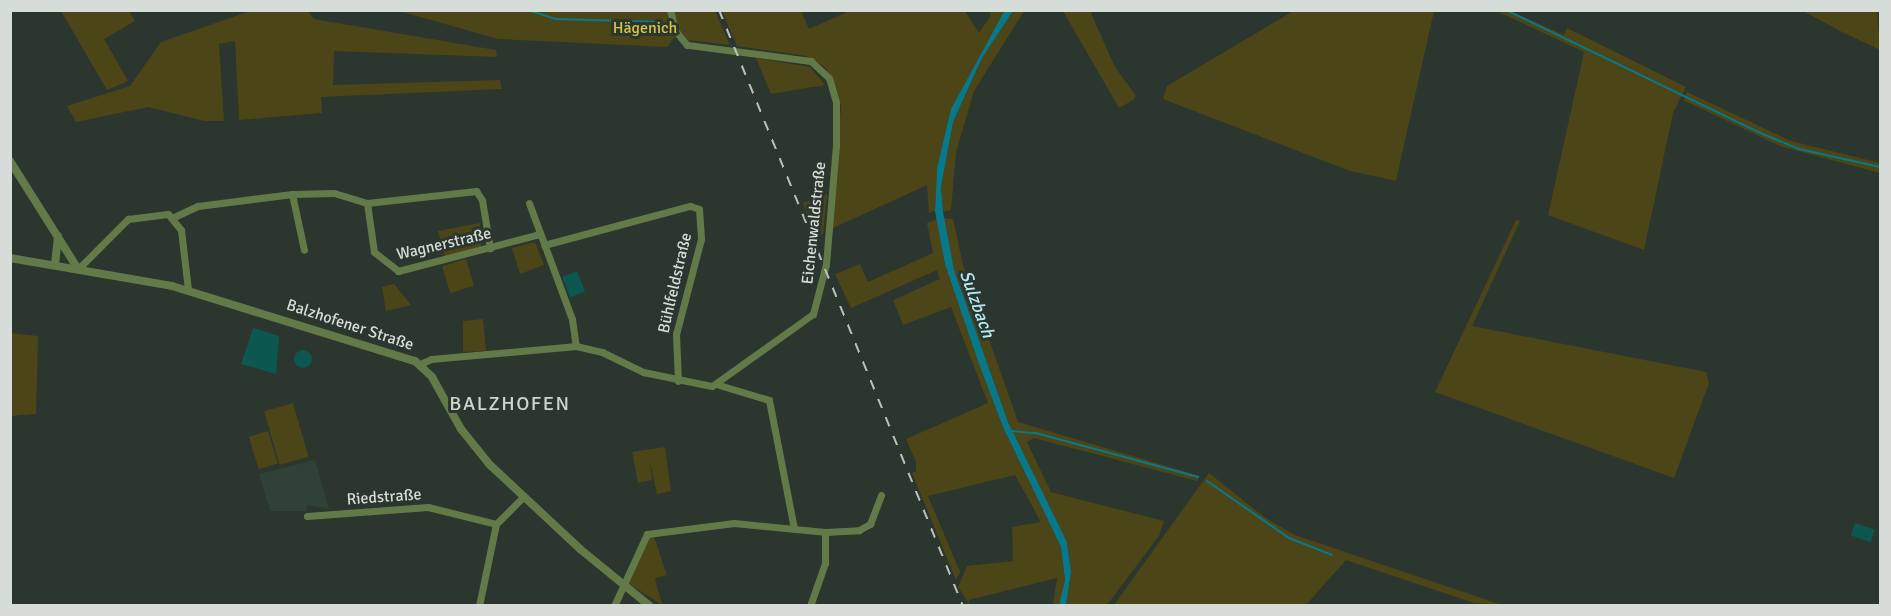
<!DOCTYPE html>
<html>
<head>
<meta charset="utf-8">
<style>
	body { margin:0 }
	#map { position:relative; width:1891px; height:616px; overflow:hidden; background:#2b362f; font-family:Signika,sans-serif }
	div>[style] { position:absolute }
	.built>* { inset:0; background:#304136 }
	.green>* { inset:0; background:#4c4518; transform-origin:0 0 }
	.water>* { inset:0; background:#08798b }
	.stream>* { height:2px; margin:-1px; padding:0 1px; transform-origin:1px; border-radius:1px; background:#08798b }
	.building>* { inset:0; background:#0c5750; transform-origin:0 0 }
	.round { border-radius:50% }
	.minor>* { height:7px; margin:-3.5px; padding:0 3.5px; transform-origin:3.5px; border-radius:3.5px; background:#627a48 }
	.tertiary>* { height:8px; margin:-4px; padding:0 4px; transform-origin:4px; border-radius:4px; background:#627a48 }
	.rail>* { height:2px; margin-top:-1px; transform-origin:0; background:repeating-linear-gradient(90deg,#b9c1bc 0 10px,transparent 0 20px) }
	span { translate:-50% -50%; white-space:nowrap; text-align:center; line-height:1.15; -webkit-text-stroke:6px #2b362f; paint-order:stroke }
	.park-label { font-size:16px; color:#d6c546 }
	.street-label { font-size:16px; color:#d6ddd8 }
	.water-label { font-size:18px; color:#b4eaf6; font-style:italic }
	.quarter-label { font-size:20px; color:#cad7cf; letter-spacing:1.5px }
	.frame { position:absolute; inset:0; border:12px solid #d6ddd8; pointer-events:none }
</style>
</head>
<body>
<div id="map">
	<div class="built">
		<i style="clip-path:polygon(315px 460px,329px 509px,307px 505px,307px 511px,270px 511px,259px 474px)"></i>
	</div>
	<div class="green">
		<i style="clip-path:polygon(253px 10px,308px 11px,314px 19px,496px 50px,497px 57px,334px 51px,333px 85px,500px 80px,502px 89px,321px 97px,322px 113px,239px 120px,235px 41px,219px 44px,224px 121px,205px 121px,148px 107px,76px 122px,67px 106px,130px 86px,161px 42px)"></i>
		<i style="clip-path:polygon(1295px 10px,1434px 11px,1396px 181px,1350px 171px,1163px 99px,1167px 86px)"></i>
		<i style="clip-path:polygon(61px 11px,129px 11px,135px 21px,104px 39px,128px 81px,107px 90px)"></i>
		<i style="clip-path:polygon(399px 11px,668px 11px,675px 37px,667px 47px,498px 39px)"></i>
		<i style="clip-path:polygon(673px 11px,715px 11px,730px 45px,688px 40px,675px 24px)"></i>
		<i style="clip-path:polygon(722px 11px,801px 11px,809px 29px,849px 11px,965px 11px,979px 33px,991px 15px,989px 11px,1005px 11px,951px 109px,937px 168px,935px 211px,929px 213px,927px 185px,831px 229px,841px 106px,834px 82px,824px 66px,806px 56px,737px 46px)"></i>
		<i style="clip-path:polygon(1013px 11px,1024px 11px,974px 91px,956px 152px,951px 210px,943px 212px,941px 187px,953px 122px,982px 58px)"></i>
		<i style="clip-path:polygon(1063px 11px,1090px 11px,1115px 67px,1136px 96px,1133px 100px,1119px 108px)"></i>
		<i style="clip-path:polygon(1497px 11px,1510px 11px,1564px 35px,1567px 28px,1686px 87px,1673px 113px,1644px 250px,1548px 215px,1584px 52px)"></i>
		<i style="clip-path:polygon(1803px 11px,1877px 11px,1880px 50px,1840px 31px)"></i>
		<i style="clip-path:polygon(756px 58px,810px 67px,825px 85px,771px 94px)"></i>
		<i style="clip-path:polygon(1687px 92px,1791px 141px,1880px 163px,1880px 173px,1780px 146px,1683px 100px)"></i>
		<i style="clip-path:polygon(827px 194px,823px 234px,816px 236px,803px 203px)"></i>
		<i style="clip-path:polygon(943px 218px,953px 219px,963px 265px,1018px 422px,1200px 476px,1197px 481px,1034px 438px,1027px 442px,1051px 492px,1164px 521px,1159px 536px,1107px 605px,1066px 605px,1071px 572px,1067px 542px,1008px 422px,954px 270px)"></i>
		<i style="clip-path:polygon(937px 219px,945px 264px,1003px 427px,1061px 547px,1065px 580px,1059px 605px,1053px 605px,1057px 578px,969px 600px,970px 605px,958px 587px,967px 566px,1013px 561px,1012px 527px,1041px 522px,1015px 475px,928px 496px,960px 572px,956px 580px,912px 473px,916px 471px,916px 462px,906px 439px,988px 403px,951px 307px,903px 325px,893px 300px,940px 279px,937px 270px,851px 308px,835px 274px,860px 264px,868px 282px,933px 253px,927px 223px)"></i>
		<i style="clip-path:polygon(1516px 220px,1520px 221px,1472px 326px,1706px 372px,1709px 383px,1674px 478px,1435px 392px)"></i>
		<i style="clip-path:polygon(480px 223px,481px 248px,445px 257px,438px 231px)"></i>
		<i style="clip-path:polygon(535px 242px,544px 265px,520px 274px,512px 248px)"></i>
		<i style="left:466px;top:259px;width:28px;height:25px;rotate:73deg"></i>
		<i style="clip-path:polygon(394px 284px,411px 305px,386px 311px,382px 287px)"></i>
		<i style="clip-path:polygon(483px 319px,486px 351px,463px 352px,463px 321px)"></i>
		<i style="clip-path:polygon(10px 333px,38px 336px,36px 414px,11px 416px)"></i>
		<i style="left:293px;top:403px;width:56px;height:30px;rotate:74deg"></i>
		<i style="left:268px;top:431px;width:34px;height:20px;rotate:73deg"></i>
		<i style="clip-path:polygon(665px 447px,671px 491px,657px 494px,650px 461px,652px 480px,638px 483px,632px 452px)"></i>
		<i style="clip-path:polygon(1209px 473px,1264px 517px,1295px 535px,1502px 605px,1474px 603px,1346px 560px,1306px 605px,1114px 605px)"></i>
		<i style="clip-path:polygon(648px 537px,654px 537px,667px 575px,655px 578px,662px 605px,629px 584px)"></i>
	</div>
	<div class="water">
		<i style="clip-path:polygon(1005px 10px,1013px 11px,982px 58px,953px 122px,941px 187px,943px 212px,954px 270px,1008px 422px,1067px 542px,1071px 572px,1066px 605px,1059px 605px,1065px 580px,1061px 547px,1003px 427px,978px 361px,945px 264px,935px 211px,937px 168px,951px 109px)"></i>
	</div>
	<div class="stream">
		<i style="left:413px;top:10px;width:13px"></i>
		<i style="left:528px;top:10px;width:28px;rotate:18deg"></i>
		<i style="left:555px;top:19px;width:107px;rotate:1.6deg"></i>
		<i style="left:1506px;top:10px;width:280px;rotate:25.8deg"></i>
		<i style="left:1758px;top:132px;width:44px;rotate:22.5deg"></i>
		<i style="left:1799px;top:149px;width:83px;rotate:12.5deg"></i>
		<i style="left:1011px;top:431px;width:25px;rotate:5deg"></i>
		<i style="left:1036px;top:433px;width:168px;rotate:15.2deg"></i>
		<i style="left:1207px;top:481px;width:100px;rotate:34.8deg"></i>
		<i style="left:1289px;top:538px;width:46px;rotate:21.6deg"></i>
	</div>
	<div class="building">
		<i style="left:577px;top:271px;width:22px;height:16px;rotate:68deg"></i>
		<i style="clip-path:polygon(253px 328px,279px 336px,276px 374px,241px 364px)"></i>
		<i class="round" style="left:294px;top:350px;width:18px;height:18px"></i>
		<i style="left:1855px;top:523px;width:21px;height:13px;rotate:19deg"></i>
	</div>
	<div class="minor">
		<i style="left:292px;top:194px;width:57px;rotate:77.9deg"></i>
		<i style="left:367px;top:203px;width:49px;rotate:81.9deg"></i>
		<i style="left:374px;top:252px;width:31px;rotate:38deg"></i>
		<i style="left:398px;top:271px;width:147px;rotate:-14.6deg"></i>
		<i style="left:529px;top:203px;width:124px;rotate:69.7deg"></i>
		<i style="left:572px;top:319px;width:27px;rotate:82deg"></i>
		<i style="left:174px;top:217px;width:26px;rotate:-25deg"></i>
		<i style="left:198px;top:206px;width:95px;rotate:-7.3deg"></i>
		<i style="left:292px;top:194px;width:42px;rotate:-1.4deg"></i>
		<i style="left:334px;top:193px;width:34px;rotate:17deg"></i>
		<i style="left:367px;top:203px;width:110px;rotate:-6.3deg"></i>
		<i style="left:476px;top:191px;width:11px;rotate:56deg"></i>
		<i style="left:482px;top:200px;width:49px;rotate:80.5deg"></i>
		<i style="left:544px;top:245px;width:151px;rotate:-15deg"></i>
		<i style="left:690px;top:206px;width:9px;rotate:18deg"></i>
		<i style="left:699px;top:209px;width:30px;rotate:86deg"></i>
		<i style="left:701px;top:239px;width:98px;rotate:104.7deg"></i>
		<i style="left:676px;top:334px;width:47px;rotate:87.6deg"></i>
		<i style="left:78px;top:269px;width:71px;rotate:-45deg"></i>
		<i style="left:128px;top:219px;width:40px;rotate:-7.1deg"></i>
		<i style="left:168px;top:214px;width:21px;rotate:51deg"></i>
		<i style="left:181px;top:230px;width:60px;rotate:83.3deg"></i>
		<i style="left:420px;top:364px;width:12px;rotate:-24deg"></i>
		<i style="left:431px;top:359px;width:146px;rotate:-5.1deg"></i>
		<i style="left:576px;top:346px;width:27px;rotate:13deg"></i>
		<i style="left:602px;top:352px;width:46px;rotate:26deg"></i>
		<i style="left:643px;top:372px;width:70px;rotate:11.5deg"></i>
		<i style="left:712px;top:386px;width:124px;rotate:-35.5deg"></i>
		<i style="left:813px;top:314px;width:52px;rotate:-75.4deg"></i>
		<i style="left:826px;top:264px;width:118px;rotate:-85.2deg"></i>
		<i style="left:836px;top:146px;width:44px;rotate:-90deg"></i>
		<i style="left:836px;top:102px;width:25px;rotate:-106deg"></i>
		<i style="left:829px;top:78px;width:25px;rotate:-137deg"></i>
		<i style="left:811px;top:61px;width:125px;rotate:-172.6deg"></i>
		<i style="left:687px;top:45px;width:19px;rotate:-129deg"></i>
		<i style="left:675px;top:30px;width:21px;rotate:-104deg"></i>
		<i style="left:719px;top:385px;width:52px;rotate:16.7deg"></i>
		<i style="left:769px;top:400px;width:131px;rotate:79deg"></i>
		<i style="left:307px;top:516px;width:121px;rotate:-4.3deg"></i>
		<i style="left:428px;top:507px;width:70px;rotate:14deg"></i>
		<i style="left:496px;top:524px;width:38px;rotate:-45deg"></i>
		<i style="left:479px;top:606px;width:84px;rotate:-78.3deg"></i>
		<i style="left:614px;top:606px;width:79px;rotate:-65.4deg"></i>
		<i style="left:647px;top:534px;width:88px;rotate:-7.2deg"></i>
		<i style="left:734px;top:523px;width:91px;rotate:5.6deg"></i>
		<i style="left:825px;top:532px;width:34px;rotate:-3deg"></i>
		<i style="left:859px;top:530px;width:13px;rotate:-29deg"></i>
		<i style="left:870px;top:524px;width:31px;rotate:-69deg"></i>
		<i style="left:810px;top:606px;width:46px;rotate:-70.8deg"></i>
		<i style="left:825px;top:563px;width:31px;rotate:-90deg"></i>
	</div>
	<div class="tertiary">
		<i style="left:10px;top:161px;width:128px;rotate:57.8deg"></i>
		<i style="left:10px;top:258px;width:164px;rotate:9.8deg"></i>
		<i style="left:172px;top:286px;width:254px;rotate:17.2deg"></i>
		<i style="left:415px;top:361px;width:23px;rotate:43deg"></i>
		<i style="left:432px;top:377px;width:60px;rotate:60.9deg"></i>
		<i style="left:461px;top:429px;width:45px;rotate:51.3deg"></i>
		<i style="left:489px;top:464px;width:125px;rotate:43deg"></i>
		<i style="left:580px;top:549px;width:90px;rotate:39.2deg"></i>
		<i style="left:55px;top:265px;width:29px;rotate:-84deg"></i>
	</div>
	<div class="rail">
		<i style="left:719px;top:10px;width:644px;rotate:67.74deg"></i>
	</div>
	<div class="park-label">
		<span style="left:645px;top:28px">Hägenich</span>
	</div>
	<div class="street-label">
		<span style="left:814px;top:223px;rotate:-84deg">Eichenwaldstraße</span>
		<span style="left:444px;top:244px;rotate:-13deg">Wagnerstraße</span>
		<span style="left:675px;top:283px;rotate:-77deg">Bühlfeldstraße</span>
		<span style="left:350px;top:325px;rotate:18deg">Balzhofener Straße</span>
		<span style="left:384px;top:497px;rotate:-4deg">Riedstraße</span>
	</div>
	<div class="water-label">
		<span style="left:977px;top:304px;rotate:70deg">Sulzbach</span>
	</div>
	<div class="quarter-label">
		<span style="left:510px;top:403px">BALZHOFEN</span>
	</div>
	<div class="frame"></div>
</div>
</body>
</html>
